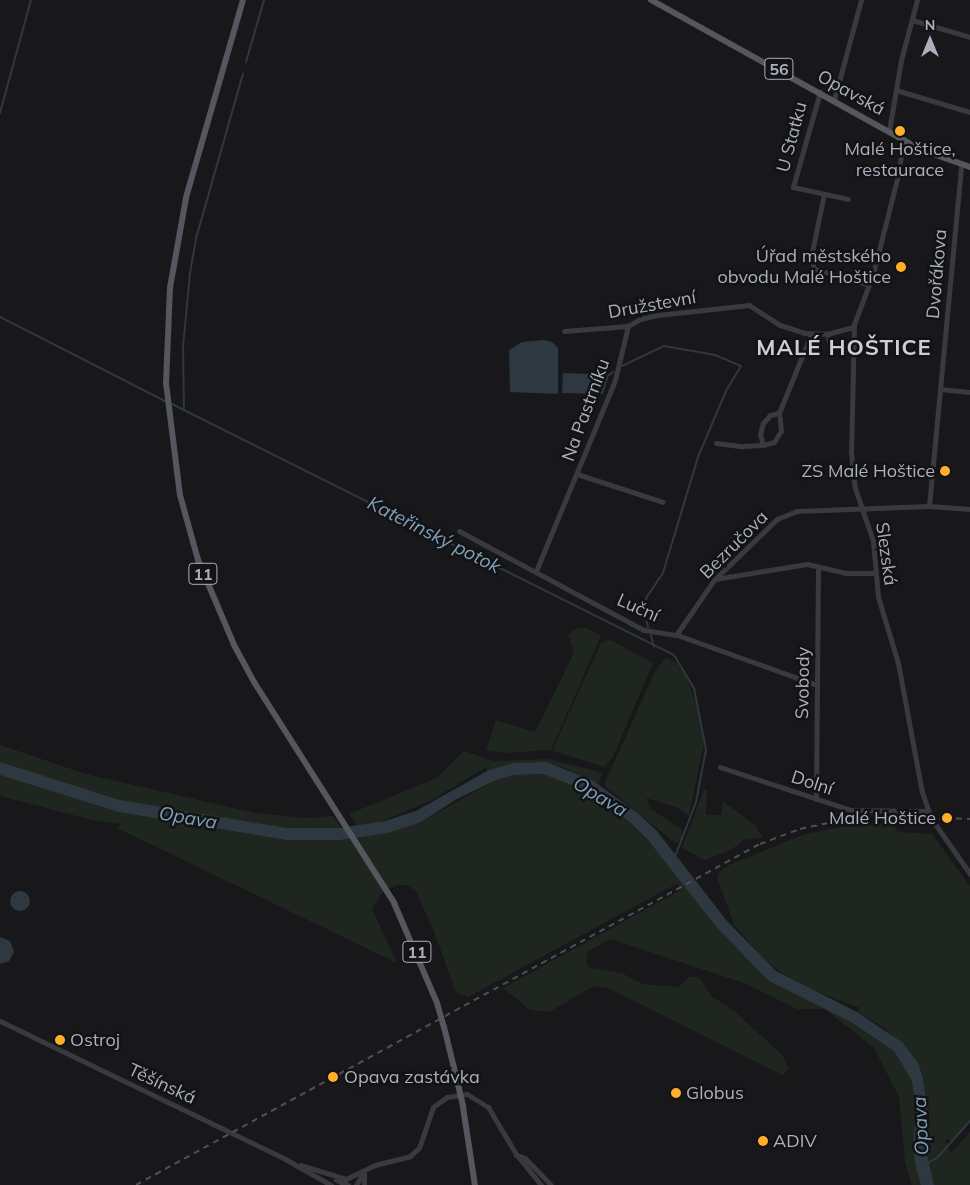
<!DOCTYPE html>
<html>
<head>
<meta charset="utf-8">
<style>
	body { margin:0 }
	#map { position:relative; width:970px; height:1185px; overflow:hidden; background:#18181b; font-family:Mulish,sans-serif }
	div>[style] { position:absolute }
	.green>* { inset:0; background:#1e261f }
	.water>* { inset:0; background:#2d3840 }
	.round { border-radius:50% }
	.stream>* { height:2px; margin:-1px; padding:0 1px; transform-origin:1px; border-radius:1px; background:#2d3840 }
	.minor>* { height:5px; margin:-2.5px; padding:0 2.5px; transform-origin:2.5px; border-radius:2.5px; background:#393a40 }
	.major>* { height:6px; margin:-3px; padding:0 3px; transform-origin:3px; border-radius:3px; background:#55575f }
	.rail>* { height:2px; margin-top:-1px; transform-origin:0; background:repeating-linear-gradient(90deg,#4c4f55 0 6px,transparent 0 11px) }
	.major-bridge>* { height:6px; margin:-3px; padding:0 3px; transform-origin:3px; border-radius:3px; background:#55575f }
	.dots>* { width:14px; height:14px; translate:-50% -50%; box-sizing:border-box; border:2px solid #131316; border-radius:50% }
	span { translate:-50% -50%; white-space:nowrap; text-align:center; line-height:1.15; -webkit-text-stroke:5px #131316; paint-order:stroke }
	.shield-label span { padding:1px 4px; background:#131316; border:1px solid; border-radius:4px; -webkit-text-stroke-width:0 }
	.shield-label { font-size:16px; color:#aab0bc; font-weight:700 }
	.street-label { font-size:18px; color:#aab0bc }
	.poi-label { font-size:18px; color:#aab0bc }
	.right { translate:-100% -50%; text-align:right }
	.left { translate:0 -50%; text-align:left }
	.water-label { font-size:19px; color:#7ea0b9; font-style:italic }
	.district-label { font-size:22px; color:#cbcfd7; font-weight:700; letter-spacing:1px }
	.north { position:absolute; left:905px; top:15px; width:50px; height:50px; -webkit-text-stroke:4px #131316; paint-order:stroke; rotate:0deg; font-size:14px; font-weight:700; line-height:20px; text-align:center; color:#aab0bc }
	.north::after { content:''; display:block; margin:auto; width:18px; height:22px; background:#aab0bc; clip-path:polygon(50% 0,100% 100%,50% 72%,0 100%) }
</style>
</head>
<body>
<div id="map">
	<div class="green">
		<i style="clip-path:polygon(577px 628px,586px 628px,601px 636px,551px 750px,506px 753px,486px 750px,496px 720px,535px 732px,574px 653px,568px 635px)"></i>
		<i style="clip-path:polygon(611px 640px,653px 663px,613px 757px,604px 767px,553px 751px,553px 748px,601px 643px)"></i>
		<i style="clip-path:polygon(666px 657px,677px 663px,686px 676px,701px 717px,704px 743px,689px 816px,676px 807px,646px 798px,651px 809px,681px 829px,682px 838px,676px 844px,604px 785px,656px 669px)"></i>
		<i style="clip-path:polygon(0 745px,86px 774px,255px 813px,305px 818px,333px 816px,342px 829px,293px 829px,251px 824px,128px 802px,0 763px)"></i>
		<i style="clip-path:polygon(464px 751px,494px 761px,549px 759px,603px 773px,598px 784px,565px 768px,543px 763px,487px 771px,486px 767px,430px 801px,382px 821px,357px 826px,349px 814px,437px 778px)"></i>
		<i style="clip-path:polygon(543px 774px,586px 791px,631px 823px,669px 863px,718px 929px,769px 981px,851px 1022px,894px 1051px,912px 1081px,916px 1112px,913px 1145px,921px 1185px,912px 1185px,905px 1163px,899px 1097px,874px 1048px,825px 1009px,797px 1009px,744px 983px,611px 939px,588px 951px,586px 963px,591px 968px,622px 973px,642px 984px,679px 987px,689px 977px,699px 977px,711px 996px,732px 1009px,782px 1055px,789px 1068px,783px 1075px,608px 988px,594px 986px,549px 1012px,530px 1010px,503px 988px,681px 890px,678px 883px,468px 997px,456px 992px,433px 929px,416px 892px,407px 885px,396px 885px,382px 893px,372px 909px,397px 963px,117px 828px,121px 824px,92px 820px,0 796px,0 775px,118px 812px,286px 840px,340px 840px,421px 822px,494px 781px,514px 775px)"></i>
		<i style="clip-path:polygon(704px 789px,707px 791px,706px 815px,721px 815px,723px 801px,756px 826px,763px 838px,745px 839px,731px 850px,705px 860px,682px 848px)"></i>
		<i style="clip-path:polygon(893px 824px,898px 832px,932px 834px,970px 886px,970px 1122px,952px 1141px,945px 1139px,950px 1154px,970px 1132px,970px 1185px,934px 1185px,925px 1145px,928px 1112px,923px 1078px,886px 1029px,857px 1012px,860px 1008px,813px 990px,783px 974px,763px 958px,734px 925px,717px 877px,720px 871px,729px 865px,805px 834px,852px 825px)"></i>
	</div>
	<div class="water">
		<i style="clip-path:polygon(544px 340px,552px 342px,558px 348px,558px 394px,510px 392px,509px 350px,522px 342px)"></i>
		<i style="clip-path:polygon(563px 373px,591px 374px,609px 375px,603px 394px,562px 393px)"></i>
		<i style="clip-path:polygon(0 762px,120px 800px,286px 828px,339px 828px,385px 821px,416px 811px,489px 770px,513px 763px,546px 762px,592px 780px,639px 814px,657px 831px,727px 921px,776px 971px,857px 1012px,903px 1043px,918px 1063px,923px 1078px,928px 1112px,925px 1145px,934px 1185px,921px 1185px,916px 1168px,913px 1145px,916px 1112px,912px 1081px,894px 1051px,851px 1022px,769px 981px,718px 929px,648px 840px,631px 823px,586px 791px,543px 774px,514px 775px,494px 781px,457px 799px,421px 822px,388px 833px,340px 840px,286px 840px,118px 812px,0 775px)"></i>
		<i class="round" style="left:10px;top:891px;width:20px;height:20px"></i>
		<i style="clip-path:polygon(0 937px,10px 941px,14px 952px,9px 961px,0 964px)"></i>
	</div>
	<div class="stream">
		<i style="left:246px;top:62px;width:65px;rotate:-73.8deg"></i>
		<i style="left:0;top:113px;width:117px;rotate:-74.7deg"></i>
		<i style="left:0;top:317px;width:185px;rotate:27deg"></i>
		<i style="left:622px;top:366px;width:47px;rotate:-25.5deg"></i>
		<i style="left:664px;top:346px;width:52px;rotate:10deg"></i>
		<i style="left:715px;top:355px;width:28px;rotate:23deg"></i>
		<i style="left:741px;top:366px;width:29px;rotate:121deg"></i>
		<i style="left:726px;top:391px;width:72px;rotate:113deg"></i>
		<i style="left:698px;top:457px;width:121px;rotate:106.8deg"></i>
		<i style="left:663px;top:573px;width:29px;rotate:124deg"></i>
		<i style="left:647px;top:597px;width:12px;rotate:110deg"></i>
		<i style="left:643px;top:608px;width:20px;rotate:75deg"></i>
		<i style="left:609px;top:375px;width:5px;rotate:-37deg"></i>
		<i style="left:170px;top:403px;width:563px;rotate:26.57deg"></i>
		<i style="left:674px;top:655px;width:39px;rotate:59deg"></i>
		<i style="left:694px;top:688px;width:63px;rotate:79deg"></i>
		<i style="left:706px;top:750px;width:53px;rotate:100.9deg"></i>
		<i style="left:696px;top:802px;width:56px;rotate:111deg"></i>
		<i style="left:184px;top:410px;width:63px;rotate:-90.9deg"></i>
		<i style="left:183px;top:347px;width:74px;rotate:-84.6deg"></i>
		<i style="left:190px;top:273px;width:39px;rotate:-80deg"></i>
		<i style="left:197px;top:235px;width:168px;rotate:-74.1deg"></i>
		<i style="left:651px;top:635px;width:12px;rotate:76deg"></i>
		<i style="left:925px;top:1164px;width:13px;rotate:-27deg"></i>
		<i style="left:937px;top:1158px;width:50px;rotate:-48.3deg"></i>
	</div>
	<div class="minor">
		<i style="left:912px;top:20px;width:60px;rotate:16.3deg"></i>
		<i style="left:896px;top:90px;width:77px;rotate:16.6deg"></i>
		<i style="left:820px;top:92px;width:99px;rotate:105.9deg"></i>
		<i style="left:793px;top:187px;width:56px;rotate:12.3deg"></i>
		<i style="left:834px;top:100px;width:104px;rotate:-74.9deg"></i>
		<i style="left:889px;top:131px;width:72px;rotate:-80.4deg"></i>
		<i style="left:901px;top:60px;width:62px;rotate:-75.1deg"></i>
		<i style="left:904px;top:139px;width:41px;rotate:99.9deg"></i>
		<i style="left:897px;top:179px;width:98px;rotate:104.2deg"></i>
		<i style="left:873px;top:274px;width:53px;rotate:110.8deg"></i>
		<i style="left:854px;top:324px;width:128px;rotate:91.3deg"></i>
		<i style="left:851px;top:452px;width:36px;rotate:84deg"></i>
		<i style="left:855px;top:488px;width:56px;rotate:71.2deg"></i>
		<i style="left:873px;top:541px;width:56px;rotate:84.9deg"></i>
		<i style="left:878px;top:597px;width:69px;rotate:73.1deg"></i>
		<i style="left:898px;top:663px;width:131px;rotate:79.5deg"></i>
		<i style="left:922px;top:792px;width:28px;rotate:71deg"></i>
		<i style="left:931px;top:818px;width:68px;rotate:55.1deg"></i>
		<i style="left:824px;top:194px;width:64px;rotate:101.7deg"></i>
		<i style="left:811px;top:257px;width:12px;rotate:76deg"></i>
		<i style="left:814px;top:269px;width:57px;rotate:16.2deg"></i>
		<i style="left:564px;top:331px;width:64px;rotate:-4.5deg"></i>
		<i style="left:628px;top:326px;width:14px;rotate:-30deg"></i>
		<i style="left:640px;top:319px;width:18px;rotate:-13deg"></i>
		<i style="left:658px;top:315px;width:92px;rotate:-6.3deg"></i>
		<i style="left:749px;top:305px;width:37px;rotate:33deg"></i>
		<i style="left:780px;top:325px;width:25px;rotate:18deg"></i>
		<i style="left:804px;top:333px;width:23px;rotate:2deg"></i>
		<i style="left:827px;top:334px;width:27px;rotate:-15deg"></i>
		<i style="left:827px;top:334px;width:11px;rotate:75deg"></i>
		<i style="left:830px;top:345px;width:22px;rotate:18deg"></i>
		<i style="left:940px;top:389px;width:30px;rotate:6deg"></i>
		<i style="left:779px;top:413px;width:85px;rotate:-67.9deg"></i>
		<i style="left:716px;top:443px;width:26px;rotate:7deg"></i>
		<i style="left:742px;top:446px;width:21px;rotate:-3deg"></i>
		<i style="left:763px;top:445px;width:11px;rotate:-15deg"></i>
		<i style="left:774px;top:442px;width:13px;rotate:-58deg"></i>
		<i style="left:781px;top:431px;width:18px;rotate:-96deg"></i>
		<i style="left:779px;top:413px;width:9px;rotate:167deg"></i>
		<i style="left:770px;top:415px;width:11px;rotate:131deg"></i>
		<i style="left:763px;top:423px;width:11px;rotate:105deg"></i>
		<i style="left:760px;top:434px;width:11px;rotate:75deg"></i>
		<i style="left:577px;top:474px;width:90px;rotate:18deg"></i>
		<i style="left:929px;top:506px;width:342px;rotate:-84.6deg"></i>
		<i style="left:459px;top:531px;width:210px;rotate:28.2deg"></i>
		<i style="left:644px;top:630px;width:36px;rotate:9deg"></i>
		<i style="left:680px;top:636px;width:145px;rotate:19.7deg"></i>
		<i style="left:536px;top:571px;width:207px;rotate:-67.5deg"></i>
		<i style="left:615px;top:380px;width:56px;rotate:-76.5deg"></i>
		<i style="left:715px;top:579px;width:93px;rotate:-9.3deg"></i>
		<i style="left:807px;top:564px;width:39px;rotate:13deg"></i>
		<i style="left:845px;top:573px;width:30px"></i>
		<i style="left:676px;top:635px;width:67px;rotate:-55.4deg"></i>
		<i style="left:714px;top:580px;width:88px;rotate:-44.1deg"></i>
		<i style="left:777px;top:519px;width:22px;rotate:-22deg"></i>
		<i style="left:797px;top:511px;width:132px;rotate:-2.2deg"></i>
		<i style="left:929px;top:506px;width:41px;rotate:4.2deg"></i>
		<i style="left:720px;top:767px;width:138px;rotate:18.2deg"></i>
		<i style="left:851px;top:810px;width:77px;rotate:0.7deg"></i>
		<i style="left:816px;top:799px;width:232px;rotate:-89.5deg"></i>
		<i style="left:0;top:1021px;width:317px;rotate:25.8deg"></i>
		<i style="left:285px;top:1159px;width:53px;rotate:29.5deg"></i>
		<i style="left:516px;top:1155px;width:9px;rotate:18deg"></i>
		<i style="left:525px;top:1158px;width:37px;rotate:46deg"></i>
		<i style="left:300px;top:1165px;width:48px;rotate:16.9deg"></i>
		<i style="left:346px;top:1179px;width:32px;rotate:-26deg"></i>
		<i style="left:375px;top:1165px;width:36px;rotate:-14deg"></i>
		<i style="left:410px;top:1156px;width:12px;rotate:-42deg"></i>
		<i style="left:419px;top:1148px;width:43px;rotate:-71.1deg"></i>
		<i style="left:433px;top:1107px;width:17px;rotate:-36deg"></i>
		<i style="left:447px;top:1097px;width:20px;rotate:-9deg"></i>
		<i style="left:467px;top:1094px;width:25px;rotate:32deg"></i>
		<i style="left:488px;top:1107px;width:55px;rotate:59.2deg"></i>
		<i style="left:516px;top:1154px;width:40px;rotate:51deg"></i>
		<i style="left:336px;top:1180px;width:13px;rotate:23deg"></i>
		<i style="left:356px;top:1185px;width:14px;rotate:-60deg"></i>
		<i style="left:364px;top:1185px;width:11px;rotate:-90deg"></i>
	</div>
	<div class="major">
		<i style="left:243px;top:0;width:206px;rotate:106.1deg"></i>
		<i style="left:186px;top:198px;width:91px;rotate:100.1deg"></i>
		<i style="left:170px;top:288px;width:95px;rotate:92.4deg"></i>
		<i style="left:166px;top:383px;width:113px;rotate:82.9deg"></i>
		<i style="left:180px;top:495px;width:67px;rotate:74.5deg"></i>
		<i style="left:198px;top:560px;width:92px;rotate:67deg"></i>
		<i style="left:234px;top:645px;width:42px;rotate:61.6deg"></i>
		<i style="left:254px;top:682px;width:262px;rotate:57.6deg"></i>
		<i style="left:394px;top:903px;width:109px;rotate:66.7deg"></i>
		<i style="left:651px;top:0;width:310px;rotate:29deg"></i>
		<i style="left:922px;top:150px;width:51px;rotate:19.5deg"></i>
		<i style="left:444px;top:1027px;width:55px;rotate:76.2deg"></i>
		<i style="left:463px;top:1107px;width:79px;rotate:81.3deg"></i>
	</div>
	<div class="rail">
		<i style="left:136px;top:1185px;width:711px;rotate:-28.66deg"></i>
		<i style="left:760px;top:844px;width:43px;rotate:-20.6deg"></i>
		<i style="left:800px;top:829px;width:43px;rotate:-12.1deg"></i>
		<i style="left:842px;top:820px;width:48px;rotate:-4.8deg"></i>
		<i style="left:890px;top:816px;width:80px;rotate:2.1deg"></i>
	</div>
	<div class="major-bridge">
		<i style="left:437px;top:1003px;width:25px;rotate:74deg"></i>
		<i style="left:457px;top:1080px;width:28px;rotate:77deg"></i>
	</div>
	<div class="dots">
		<i style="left:900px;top:131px;background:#ffaf2c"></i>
		<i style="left:901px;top:267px;background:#ffaf2c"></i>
		<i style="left:945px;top:471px;background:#ffaf2c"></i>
		<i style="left:947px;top:818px;background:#ffaf2c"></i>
		<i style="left:60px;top:1040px;background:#ffaf2c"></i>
		<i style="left:333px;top:1077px;background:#ffaf2c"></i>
		<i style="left:676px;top:1093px;background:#ffaf2c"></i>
		<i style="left:763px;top:1141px;background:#ffaf2c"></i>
	</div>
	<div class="shield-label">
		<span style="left:779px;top:69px">56</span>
		<span style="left:203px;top:574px">11</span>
		<span style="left:417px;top:952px">11</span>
	</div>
	<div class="street-label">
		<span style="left:851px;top:93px;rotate:29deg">Opavská</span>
		<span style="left:792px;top:137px;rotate:-75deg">U Statku</span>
		<span style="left:937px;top:274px;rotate:-85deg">Dvořákova</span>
		<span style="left:652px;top:305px;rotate:-10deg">Družstevní</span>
		<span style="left:586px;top:410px;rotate:-70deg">Na Pastrníku</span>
		<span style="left:734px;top:545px;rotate:-45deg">Bezručova</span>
		<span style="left:886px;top:554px;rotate:82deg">Slezská</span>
		<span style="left:638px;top:608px;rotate:24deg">Luční</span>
		<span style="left:803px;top:683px;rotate:-89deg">Svobody</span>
		<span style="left:812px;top:783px;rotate:18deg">Dolní</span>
		<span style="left:162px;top:1084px;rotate:25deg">Těšínská</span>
	</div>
	<div class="poi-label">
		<span style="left:900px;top:160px">Malé Hoštice,<br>restaurace</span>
		<span class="right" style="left:891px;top:267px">Úřad městského<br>obvodu Malé Hoštice</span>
		<span class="right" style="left:935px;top:471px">ZS Malé Hoštice</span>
		<span class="right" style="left:936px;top:818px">Malé Hoštice</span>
		<span class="left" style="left:70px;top:1040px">Ostroj</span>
		<span class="left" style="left:344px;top:1077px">Opava zastávka</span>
		<span class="left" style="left:686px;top:1093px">Globus</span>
		<span class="left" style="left:773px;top:1141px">ADIV</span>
	</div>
	<div class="water-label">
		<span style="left:434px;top:535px;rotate:27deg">Kateřinský potok</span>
		<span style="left:600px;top:797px;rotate:31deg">Opava</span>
		<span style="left:188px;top:818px;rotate:10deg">Opava</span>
		<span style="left:921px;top:1126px;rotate:-93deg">Opava</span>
	</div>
	<div class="district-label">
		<span style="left:844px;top:348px">MALÉ HOŠTICE</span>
	</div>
	<div class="north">N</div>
</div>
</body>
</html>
